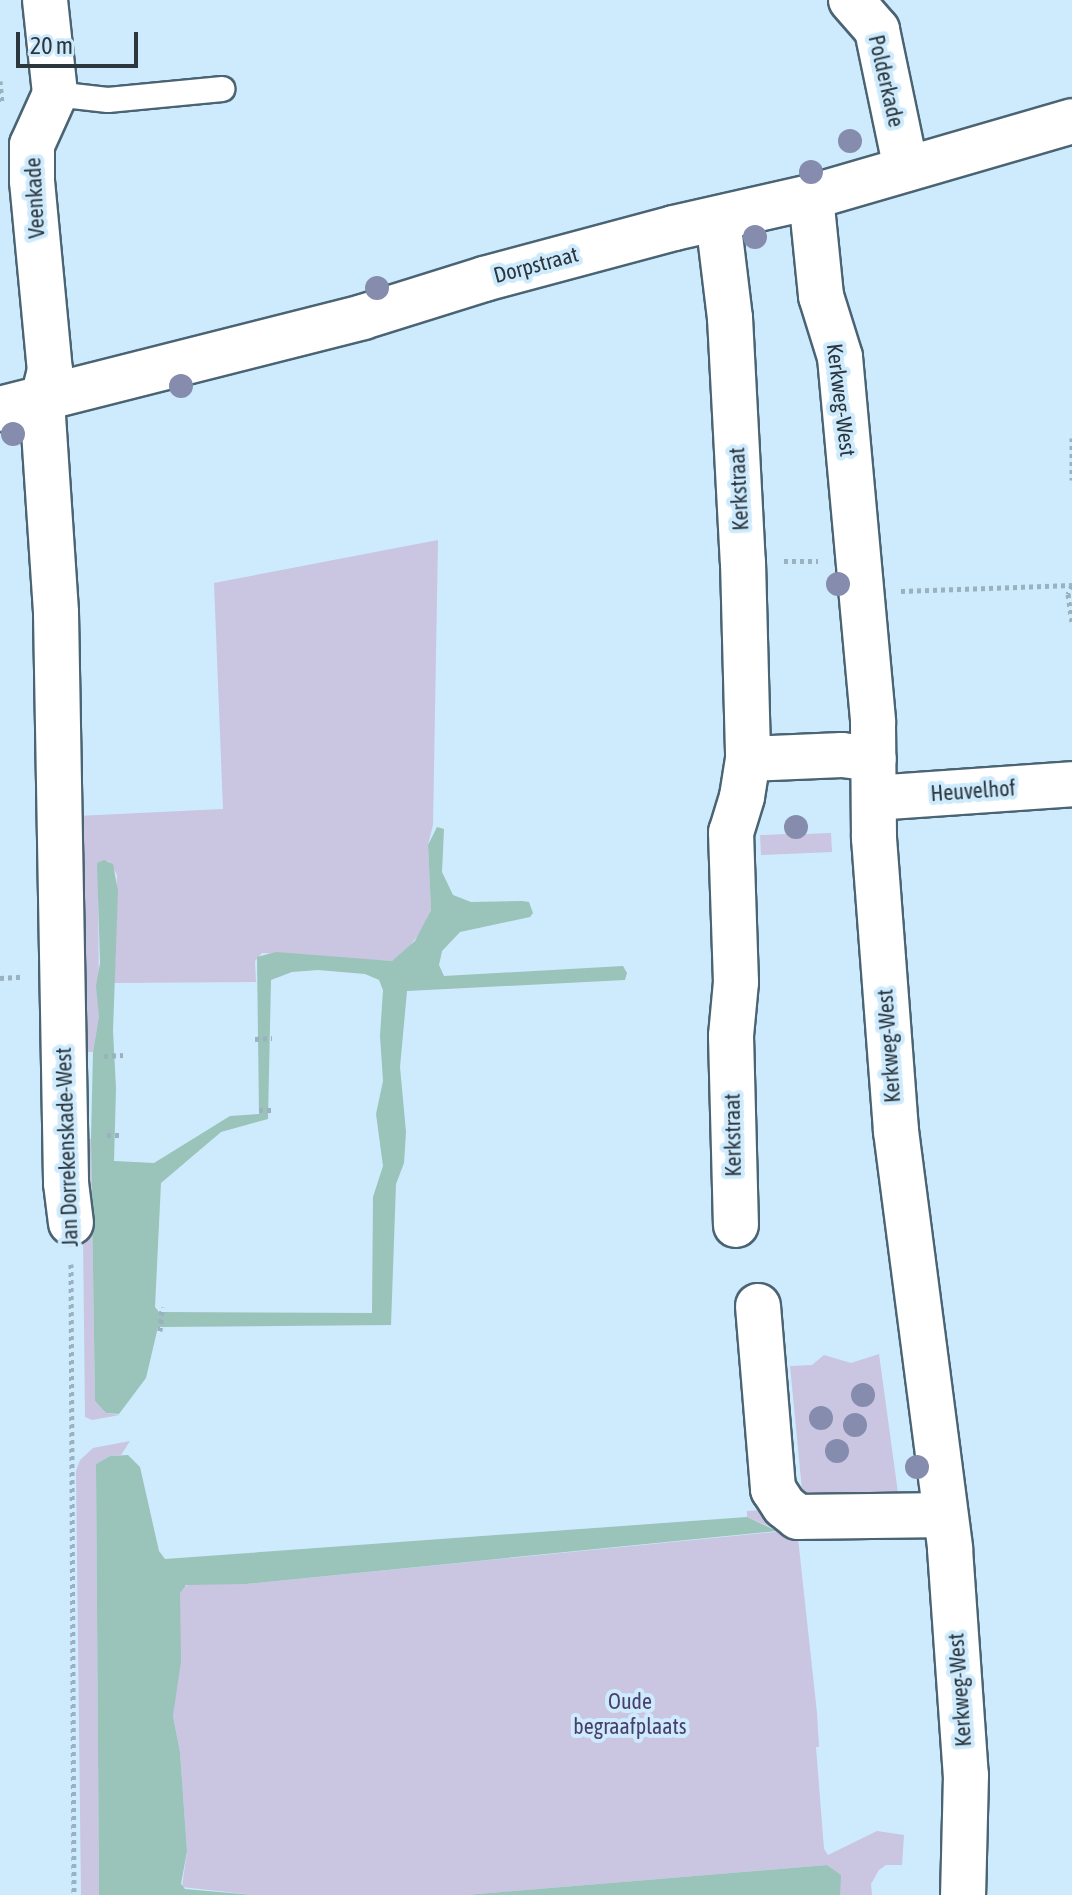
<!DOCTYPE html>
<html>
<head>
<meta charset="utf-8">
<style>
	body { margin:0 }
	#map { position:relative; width:1072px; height:1895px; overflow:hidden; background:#ceeafd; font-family:"Asap Condensed",sans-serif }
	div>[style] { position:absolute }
	.green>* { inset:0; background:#cac5e1 }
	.water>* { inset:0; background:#9ac3ba }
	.path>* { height:5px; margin-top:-2.5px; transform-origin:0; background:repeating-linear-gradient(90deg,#9ab1c0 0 4px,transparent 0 8px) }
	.roads { filter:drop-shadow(2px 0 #4b6474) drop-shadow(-2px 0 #4b6474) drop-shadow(0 2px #4b6474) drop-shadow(0 -2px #4b6474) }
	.service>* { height:24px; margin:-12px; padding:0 12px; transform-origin:12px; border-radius:12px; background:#fff }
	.minor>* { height:44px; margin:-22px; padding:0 22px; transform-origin:22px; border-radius:22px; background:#fff }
	.trees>* { width:24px; height:24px; margin:-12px; border-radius:50%; background:#858cad }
	span { translate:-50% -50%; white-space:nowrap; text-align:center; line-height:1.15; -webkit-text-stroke:8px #ceeafd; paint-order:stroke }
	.street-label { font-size:22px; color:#2b363d }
	.park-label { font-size:22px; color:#4a3f6c }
	.scale { position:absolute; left:16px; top:32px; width:122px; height:36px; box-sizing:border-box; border:4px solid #2b363d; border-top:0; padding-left:10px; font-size:24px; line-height:28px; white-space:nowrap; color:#2b363d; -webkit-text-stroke:6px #ceeafd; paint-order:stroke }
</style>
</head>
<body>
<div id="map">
	<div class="green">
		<i style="clip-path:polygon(438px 540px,433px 825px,428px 845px,431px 909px,421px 932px,406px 951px,392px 961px,262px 953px,255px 961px,256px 982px,114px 983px,117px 875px,109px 861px,98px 863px,99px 1016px,93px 1052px,82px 1052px,77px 816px,223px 809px,214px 583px)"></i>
		<i style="clip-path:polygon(831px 833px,832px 852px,761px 855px,760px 835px,787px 834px,796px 838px,806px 834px)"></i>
		<i style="clip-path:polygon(82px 1139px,91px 1139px,95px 1401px,106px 1413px,120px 1415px,92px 1420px,85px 1417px)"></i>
		<i style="clip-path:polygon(879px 1354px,898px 1493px,810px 1495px,802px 1490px,790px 1366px,812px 1365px,824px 1355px,851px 1363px)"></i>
		<i style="clip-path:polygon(130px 1441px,121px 1455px,110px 1456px,96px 1464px,99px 1895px,81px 1895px,76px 1471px,80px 1460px,93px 1448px)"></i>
		<i style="clip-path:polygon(762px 1510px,797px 1529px,817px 1713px,819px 1747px,816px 1747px,824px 1849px,828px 1855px,877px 1831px,904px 1835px,902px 1865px,886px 1865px,879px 1870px,871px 1884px,872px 1895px,840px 1895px,839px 1874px,827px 1865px,466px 1895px,254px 1895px,182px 1887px,187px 1851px,180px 1752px,173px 1716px,180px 1593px,183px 1587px,191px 1584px,246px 1584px,775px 1532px,777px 1530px,747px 1517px,747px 1511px)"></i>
	</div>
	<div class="water">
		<i style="clip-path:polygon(evenodd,437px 827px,444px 829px,442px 872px,453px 895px,471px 902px,522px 901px,529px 902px,533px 913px,530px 917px,460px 932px,442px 951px,439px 965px,444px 976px,623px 966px,627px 973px,625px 980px,407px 991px,400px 1067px,406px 1132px,404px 1163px,396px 1184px,391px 1325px,158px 1327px,146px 1378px,119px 1414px,106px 1413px,95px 1401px,91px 1139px,93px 1052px,99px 1016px,96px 986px,100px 963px,97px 863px,104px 860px,113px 864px,118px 891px,113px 1031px,116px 1088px,114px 1161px,154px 1163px,230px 1116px,259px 1114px,257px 957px,276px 952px,392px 961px,415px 941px,431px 910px,428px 845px,437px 827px,318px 970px,365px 974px,379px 980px,383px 990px,380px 1036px,383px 1081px,376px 1114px,383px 1166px,373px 1197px,372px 1313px,159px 1312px,155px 1307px,161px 1183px,221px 1132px,268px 1119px,271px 980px,292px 972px,318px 970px)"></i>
		<i style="clip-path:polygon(128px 1455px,140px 1467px,159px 1551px,165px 1559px,747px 1517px,777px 1531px,246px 1584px,186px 1585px,180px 1593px,181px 1661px,173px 1716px,180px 1752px,187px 1851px,181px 1884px,185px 1889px,254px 1895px,99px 1895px,96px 1464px,110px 1456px)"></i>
		<i style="clip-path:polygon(827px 1865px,841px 1875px,840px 1895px,466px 1895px)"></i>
	</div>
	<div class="path">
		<i style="left:0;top:81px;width:23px;rotate:85deg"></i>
		<i style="left:1072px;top:438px;width:42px;rotate:90deg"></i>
		<i style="left:784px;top:561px;width:34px"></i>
		<i style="left:1072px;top:585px;width:10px;rotate:114deg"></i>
		<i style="left:1068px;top:594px;width:28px;rotate:82deg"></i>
		<i style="left:901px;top:591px;width:171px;rotate:-2deg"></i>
		<i style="left:0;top:978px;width:22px;rotate:-3deg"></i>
		<i style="left:255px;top:1039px;width:17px;rotate:-3deg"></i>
		<i style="left:104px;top:1056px;width:19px;rotate:-3deg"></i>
		<i style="left:259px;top:1110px;width:15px"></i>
		<i style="left:107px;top:1135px;width:15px"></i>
		<i style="left:71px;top:1264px;width:631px;rotate:89.73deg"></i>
		<i style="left:160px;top:1331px;width:24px;rotate:-85deg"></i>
	</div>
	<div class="roads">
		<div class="service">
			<i style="left:55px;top:94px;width:53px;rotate:6.5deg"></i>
			<i style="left:108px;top:100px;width:115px;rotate:-5.5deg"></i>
		</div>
		<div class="minor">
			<i style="left:45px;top:0;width:95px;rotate:83.9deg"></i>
			<i style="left:55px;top:94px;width:56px;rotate:114.3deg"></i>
			<i style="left:32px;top:145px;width:36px;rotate:90deg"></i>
			<i style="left:32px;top:181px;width:190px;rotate:84.6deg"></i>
			<i style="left:50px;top:370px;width:32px;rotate:104deg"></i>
			<i style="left:42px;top:401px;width:212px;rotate:86.2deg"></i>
			<i style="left:56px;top:613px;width:570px;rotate:88.99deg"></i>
			<i style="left:66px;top:1183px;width:40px;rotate:82.9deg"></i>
			<i style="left:851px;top:0;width:40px;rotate:49deg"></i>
			<i style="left:877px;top:30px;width:142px;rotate:78.2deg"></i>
			<i style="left:811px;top:197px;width:100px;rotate:84.2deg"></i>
			<i style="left:821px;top:296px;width:64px;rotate:72.7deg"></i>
			<i style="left:840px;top:357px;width:367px;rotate:84.8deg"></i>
			<i style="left:873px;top:723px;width:115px;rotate:89.5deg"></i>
			<i style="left:874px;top:838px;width:294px;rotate:85.7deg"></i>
			<i style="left:896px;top:1131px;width:421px;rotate:82.6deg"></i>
			<i style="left:950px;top:1549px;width:227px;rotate:86deg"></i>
			<i style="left:966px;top:1775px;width:120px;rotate:91.4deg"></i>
			<i style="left:718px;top:219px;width:100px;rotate:83.1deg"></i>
			<i style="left:730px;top:318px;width:244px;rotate:87deg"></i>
			<i style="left:743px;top:562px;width:197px;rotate:88.5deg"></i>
			<i style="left:748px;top:759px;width:38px;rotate:99deg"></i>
			<i style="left:742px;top:797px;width:37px;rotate:107deg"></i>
			<i style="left:731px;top:832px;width:150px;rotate:88.1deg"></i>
			<i style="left:736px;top:982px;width:54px;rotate:95.3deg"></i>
			<i style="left:731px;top:1036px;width:189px;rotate:88.5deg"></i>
			<i style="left:0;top:409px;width:374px;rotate:-14.2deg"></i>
			<i style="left:363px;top:317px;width:127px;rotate:-17.4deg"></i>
			<i style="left:484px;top:279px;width:197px;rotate:-15deg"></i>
			<i style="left:674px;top:228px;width:140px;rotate:-12.8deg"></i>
			<i style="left:811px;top:197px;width:272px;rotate:-16.2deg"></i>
			<i style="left:748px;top:759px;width:94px;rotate:-2.4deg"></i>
			<i style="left:842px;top:755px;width:32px;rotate:7deg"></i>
			<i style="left:874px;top:798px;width:198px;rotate:-4deg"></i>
			<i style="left:758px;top:1306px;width:184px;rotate:85.3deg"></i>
			<i style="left:773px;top:1489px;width:20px;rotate:57deg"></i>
			<i style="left:784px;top:1506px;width:18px;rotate:38deg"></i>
			<i style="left:798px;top:1517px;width:147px;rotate:-0.8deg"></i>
		</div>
	</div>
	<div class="trees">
		<i style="left:850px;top:141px"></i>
		<i style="left:811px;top:172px"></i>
		<i style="left:755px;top:237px"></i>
		<i style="left:377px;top:288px"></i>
		<i style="left:181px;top:386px"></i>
		<i style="left:13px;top:434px"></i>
		<i style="left:838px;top:584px"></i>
		<i style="left:796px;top:827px"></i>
		<i style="left:863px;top:1395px"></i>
		<i style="left:821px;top:1418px"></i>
		<i style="left:855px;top:1425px"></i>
		<i style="left:837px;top:1451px"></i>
		<i style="left:917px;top:1467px"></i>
	</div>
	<div class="street-label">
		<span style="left:886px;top:81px;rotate:77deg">Polderkade</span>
		<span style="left:35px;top:198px;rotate:-93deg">Veenkade</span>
		<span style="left:536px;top:265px;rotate:-15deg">Dorpstraat</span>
		<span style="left:841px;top:400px;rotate:83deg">Kerkweg-West</span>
		<span style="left:739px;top:489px;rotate:-93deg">Kerkstraat</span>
		<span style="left:973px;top:791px;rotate:-4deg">Heuvelhof</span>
		<span style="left:889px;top:1046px;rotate:-94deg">Kerkweg-West</span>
		<span style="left:733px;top:1135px;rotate:-91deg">Kerkstraat</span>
		<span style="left:67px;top:1147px;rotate:-92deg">Jan Dorrekenskade-West</span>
		<span style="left:960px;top:1690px;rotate:-94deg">Kerkweg-West</span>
	</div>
	<div class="park-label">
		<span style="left:630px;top:1714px">Oude<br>begraafplaats</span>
	</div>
	<div class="scale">20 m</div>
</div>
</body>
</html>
